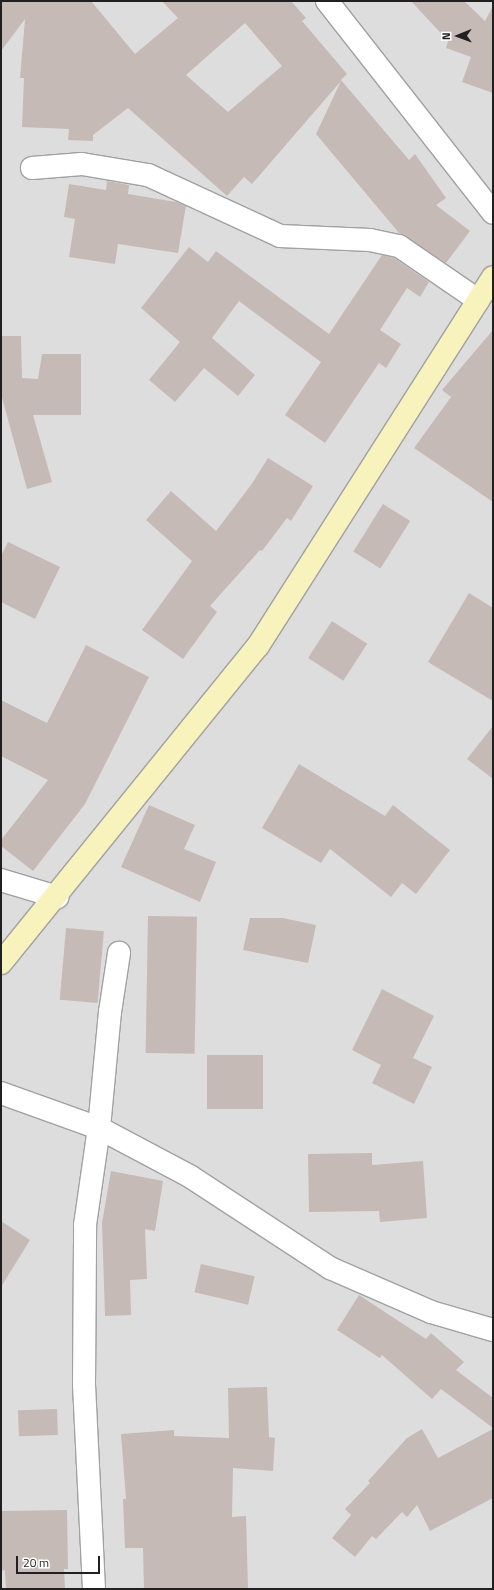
<!DOCTYPE html>
<html>
<head>
<meta charset="utf-8">
<style>
	body { margin:0 }
	#map { position:relative; width:494px; height:1590px; overflow:hidden; background:#f0ebe6; font-family:"Titillium Web",sans-serif }
	div>[style] { position:absolute }
	.residential>* { inset:0; background:#dedddd; transform-origin:0 0 }
	.building>* { inset:0; background:#c5bab6; transform-origin:0 0 }
	.roads { filter:drop-shadow(1px 0 #a1a1a1) drop-shadow(-1px 0 #a1a1a1) drop-shadow(0 1px #a1a1a1) drop-shadow(0 -1px #a1a1a1) }
	.minor>* { height:22px; margin:-11px; padding:0 11px; transform-origin:11px; border-radius:11px; background:#fff }
	.tertiary>* { height:22px; margin:-11px; padding:0 11px; transform-origin:11px; border-radius:11px; background:#fff }
	.secondary>* { height:22px; margin:-11px; padding:0 11px; transform-origin:11px; border-radius:11px; background:#f8f2bc }
	span { translate:-50% -50%; white-space:nowrap; text-align:center; line-height:1.15; -webkit-text-stroke:3px #fff; paint-order:stroke }
	.frame { position:absolute; inset:0; border:2px solid #202020; pointer-events:none }
	.north { position:absolute; left:438px; top:16px; width:40px; height:40px; -webkit-text-stroke:3px #fff; paint-order:stroke; rotate:269deg; font-size:11px; font-weight:700; line-height:16px; text-align:center; color:#202020 }
	.north::after { content:''; display:block; margin:auto; width:14px; height:18px; background:#202020; clip-path:polygon(50% 0,100% 100%,50% 72%,0 100%) }
	.scale { position:absolute; left:16px; top:1556px; width:84px; height:18px; box-sizing:border-box; border:2px solid #202020; border-top:0; padding-left:5px; font-size:12px; line-height:14px; white-space:nowrap; color:#202020; -webkit-text-stroke:3px #fff; paint-order:stroke }
</style>
</head>
<body>
<div id="map">
	<div class="residential">
		<i style="left:1px;top:1px;width:492px;height:1588px"></i>
	</div>
	<div class="building">
		<i style="clip-path:polygon(evenodd,1px 1px,91px 1px,135px 54px,178px 18px,162px 1px,291px 1px,306px 18px,302px 21px,347px 74px,341px 80px,409px 160px,415px 154px,446px 198px,436px 205px,470px 231px,446px 263px,399px 233px,316px 134px,341px 81px,252px 184px,244px 177px,227px 196px,128px 108px,93px 135px,93px 141px,68px 140px,69px 129px,22px 127px,24px 78px,20px 78px,25px 19px,1px 51px,1px 1px,245px 23px,282px 66px,228px 112px,186px 75px,245px 23px)"></i>
		<i style="clip-path:polygon(411px 1px,464px 1px,485px 21px,493px 6px,493px 93px,462px 82px,471px 57px,446px 48px,448px 41px)"></i>
		<i style="clip-path:polygon(107px 181px,129px 185px,128px 194px,176px 202px,186px 206px,178px 253px,118px 244px,115px 264px,69px 257px,75px 219px,64px 217px,69px 184px,106px 190px)"></i>
		<i style="clip-path:polygon(189px 247px,208px 262px,216px 251px,329px 334px,382px 255px,394px 258px,429px 282px,420px 297px,407px 288px,380px 330px,401px 344px,386px 368px,379px 363px,325px 443px,285px 415px,321px 362px,239px 301px,212px 338px,255px 375px,238px 396px,204px 368px,175px 402px,149px 380px,180px 342px,141px 308px)"></i>
		<i style="clip-path:polygon(493px 330px,493px 502px,414px 448px,451px 397px,442px 390px)"></i>
		<i style="clip-path:polygon(1px 336px,21px 336px,22px 378px,38px 379px,42px 354px,81px 354px,81px 415px,33px 415px,52px 482px,27px 489px,1px 394px)"></i>
		<i style="clip-path:polygon(268px 458px,313px 486px,291px 521px,287px 518px,262px 551px,260px 550px,210px 606px,217px 612px,183px 659px,142px 630px,192px 561px,146px 520px,171px 491px,216px 531px,251px 485px)"></i>
		<i style="left:383px;top:504px;width:32px;height:56px;rotate:32deg"></i>
		<i style="clip-path:polygon(8px 542px,60px 567px,35px 619px,1px 602px,1px 556px)"></i>
		<i style="clip-path:polygon(469px 593px,493px 608px,493px 701px,428px 662px)"></i>
		<i style="left:332px;top:621px;width:42px;height:44px;rotate:33deg"></i>
		<i style="clip-path:polygon(86px 645px,149px 677px,85px 804px,33px 871px,1px 846px,1px 840px,48px 780px,1px 756px,1px 700px,47px 723px)"></i>
		<i style="clip-path:polygon(493px 726px,493px 779px,467px 759px)"></i>
		<i style="clip-path:polygon(299px 764px,385px 816px,393px 805px,450px 850px,416px 894px,402px 883px,391px 897px,330px 849px,321px 863px,262px 828px)"></i>
		<i style="clip-path:polygon(149px 805px,195px 825px,184px 849px,216px 862px,200px 902px,121px 867px)"></i>
		<i style="left:148px;top:916px;width:49px;height:137px;rotate:1deg"></i>
		<i style="clip-path:polygon(250px 918px,283px 918px,316px 925px,308px 963px,243px 950px)"></i>
		<i style="left:66px;top:928px;width:38px;height:72px;rotate:5deg"></i>
		<i style="clip-path:polygon(382px 989px,434px 1016px,413px 1058px,432px 1067px,414px 1104px,372px 1083px,381px 1065px,352px 1050px)"></i>
		<i style="left:207px;top:1055px;width:56px;height:54px"></i>
		<i style="clip-path:polygon(372px 1153px,372px 1165px,423px 1161px,427px 1218px,380px 1222px,379px 1211px,309px 1212px,308px 1154px)"></i>
		<i style="clip-path:polygon(111px 1171px,163px 1181px,155px 1231px,145px 1229px,147px 1279px,130px 1280px,131px 1315px,105px 1316px,102px 1223px)"></i>
		<i style="clip-path:polygon(1px 1221px,30px 1240px,1px 1287px)"></i>
		<i style="left:201px;top:1264px;width:55px;height:29px;rotate:13deg"></i>
		<i style="clip-path:polygon(359px 1295px,426px 1339px,431px 1333px,464px 1362px,456px 1370px,493px 1398px,493px 1428px,441px 1389px,432px 1399px,382px 1355px,380px 1358px,337px 1330px)"></i>
		<i style="clip-path:polygon(267px 1387px,269px 1437px,275px 1438px,273px 1471px,233px 1468px,232px 1517px,246px 1516px,248px 1589px,144px 1589px,143px 1548px,125px 1548px,123px 1499px,126px 1499px,121px 1434px,174px 1430px,174px 1436px,229px 1438px,228px 1388px)"></i>
		<i style="left:57px;top:1409px;width:26px;height:39px;rotate:88deg"></i>
		<i style="clip-path:polygon(422px 1429px,438px 1458px,493px 1429px,493px 1498px,430px 1531px,417px 1505px,407px 1517px,402px 1512px,376px 1539px,372px 1536px,355px 1557px,332px 1538px,351px 1515px,345px 1509px,370px 1483px,368px 1481px,407px 1438px)"></i>
		<i style="clip-path:polygon(67px 1510px,68px 1569px,64px 1569px,65px 1589px,6px 1589px,5px 1570px,1px 1571px,1px 1511px)"></i>
	</div>
	<div class="roads">
		<div class="minor">
			<i style="left:32px;top:168px;width:50px;rotate:-4.6deg"></i>
			<i style="left:82px;top:164px;width:67px;rotate:9.5deg"></i>
			<i style="left:148px;top:175px;width:145px;rotate:24.8deg"></i>
			<i style="left:280px;top:236px;width:90px;rotate:2.5deg"></i>
			<i style="left:370px;top:240px;width:30px;rotate:12deg"></i>
			<i style="left:399px;top:246px;width:96px;rotate:34.4deg"></i>
			<i style="left:1px;top:880px;width:59px;rotate:16.9deg"></i>
			<i style="left:94px;top:1589px;width:204px;rotate:-92.8deg"></i>
			<i style="left:84px;top:1385px;width:160px;rotate:-89.6deg"></i>
			<i style="left:85px;top:1225px;width:98px;rotate:-81.8deg"></i>
			<i style="left:99px;top:1128px;width:117px;rotate:-84.6deg"></i>
			<i style="left:110px;top:1012px;width:60px;rotate:-81.3deg"></i>
		</div>
		<div class="tertiary">
			<i style="left:327px;top:1px;width:269px;rotate:51.9deg"></i>
			<i style="left:1px;top:1093px;width:104px;rotate:19.7deg"></i>
			<i style="left:99px;top:1128px;width:104px;rotate:28deg"></i>
			<i style="left:191px;top:1177px;width:166px;rotate:33.2deg"></i>
			<i style="left:330px;top:1268px;width:110px;rotate:23.5deg"></i>
			<i style="left:431px;top:1312px;width:65px;rotate:16.2deg"></i>
		</div>
		<div class="secondary">
			<i style="left:1px;top:963px;width:408px;rotate:-51deg"></i>
			<i style="left:258px;top:646px;width:437px;rotate:-57.5deg"></i>
		</div>
	</div>
	<div class="frame"></div>
	<div class="north">N</div>
	<div class="scale">20 m</div>
</div>
</body>
</html>
